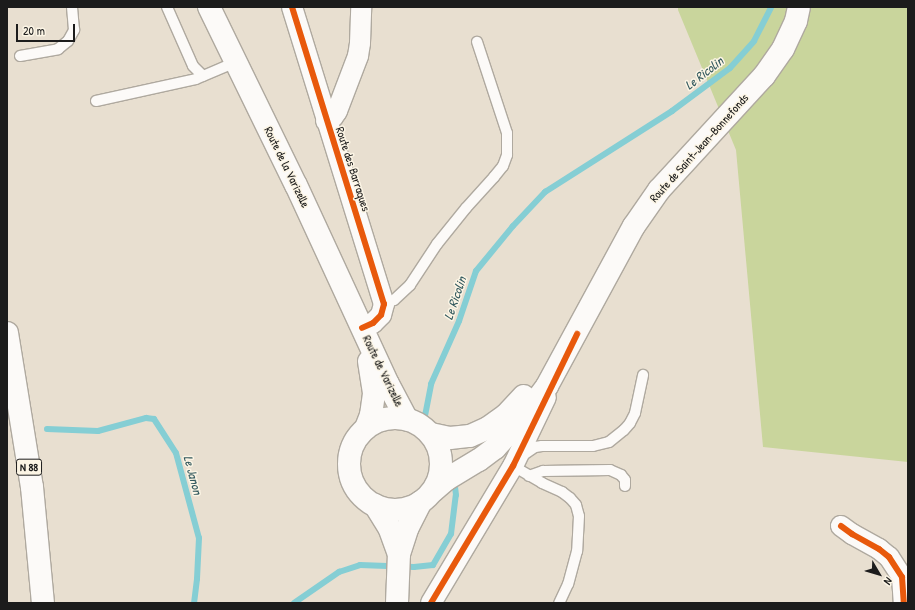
<!DOCTYPE html>
<html>
<head>
<meta charset="utf-8">
<style>
	body { margin:0 }
	#map { position:relative; width:915px; height:610px; overflow:hidden; background:#e8dfd0; font-family:"Patrick Hand",sans-serif }
	div>[style] { position:absolute }
	.green>* { inset:0; background:#c9d59c }
	.stream>* { height:6px; margin:-3px; padding:0 3px; transform-origin:3px; border-radius:3px; background:#85ced4 }
	.roads { filter:drop-shadow(1px 0 #afa99f) drop-shadow(-1px 0 #afa99f) drop-shadow(0 1px #afa99f) drop-shadow(0 -1px #afa99f) }
	.lane>* { height:10px; margin:-5px; padding:0 5px; transform-origin:5px; border-radius:5px; background:#fcfaf8 }
	.street>* { height:20px; margin:-10px; padding:0 10px; transform-origin:10px; border-radius:10px; background:#fcfaf8 }
	.secondary>* { height:22px; margin:-11px; padding:0 11px; transform-origin:11px; border-radius:11px; background:#fcfaf8 }
	.secondary>.ring { margin:-11px; padding:0; box-sizing:content-box; background:none; border:22px solid #fcfaf8; border-radius:50% }
	.highway>* { height:22px; margin:-11px; padding:0 11px; transform-origin:11px; border-radius:11px; background:#fcfaf8 }
	.cycleway>* { height:6px; margin:-3px; padding:0 3px; transform-origin:3px; border-radius:3px; background:#e8590c }
	span { translate:-50% -50%; white-space:nowrap; text-align:center; line-height:1.15; -webkit-text-stroke:3px #fcf5e5; paint-order:stroke }
	.shield-label span { padding:1px 3px; background:#fcf5e5; border:1px solid; border-radius:3px; -webkit-text-stroke-width:0 }
	.shield-label { font-size:11px; color:#1c1c1c; font-weight:700 }
	.street-label { font-size:12px; color:#1c1c1c }
	.water-label { font-size:13px; color:#32585d; font-style:italic }
	.frame { position:absolute; inset:0; border:8px solid #1c1c1c; pointer-events:none }
	.north { position:absolute; left:859px; top:554px; width:40px; height:40px; -webkit-text-stroke:3px #fcf5e5; paint-order:stroke; rotate:128deg; font-size:11px; font-weight:700; line-height:16px; text-align:center; color:#1c1c1c }
	.north::after { content:''; display:block; margin:auto; width:14px; height:18px; background:#1c1c1c; clip-path:polygon(50% 0,100% 100%,50% 72%,0 100%) }
	.scale { position:absolute; left:16px; top:24px; width:59px; height:18px; box-sizing:border-box; border:2px solid #1c1c1c; border-top:0; padding-left:5px; font-size:12px; line-height:14px; white-space:nowrap; color:#1c1c1c; -webkit-text-stroke:3px #fcf5e5; paint-order:stroke }
</style>
</head>
<body>
<div id="map">
	<div class="green">
		<i style="clip-path:polygon(678px 7px,908px 7px,908px 462px,763px 447px,736px 150px,678px 10px)"></i>
	</div>
	<div class="stream">
		<i style="left:47px;top:429px;width:51px;rotate:2.2deg"></i>
		<i style="left:98px;top:431px;width:50px;rotate:-15.2deg"></i>
		<i style="left:146px;top:418px;width:8px;rotate:7deg"></i>
		<i style="left:154px;top:419px;width:40px;rotate:57.1deg"></i>
		<i style="left:176px;top:453px;width:88px;rotate:74.9deg"></i>
		<i style="left:199px;top:538px;width:41px;rotate:92.8deg"></i>
		<i style="left:197px;top:579px;width:24px;rotate:97deg"></i>
		<i style="left:429px;top:430px;width:10px;rotate:-119deg"></i>
		<i style="left:424px;top:421px;width:38px;rotate:-79deg"></i>
		<i style="left:431px;top:384px;width:69px;rotate:-66deg"></i>
		<i style="left:459px;top:321px;width:53px;rotate:-71.2deg"></i>
		<i style="left:476px;top:271px;width:58px;rotate:-50.6deg"></i>
		<i style="left:513px;top:226px;width:47px;rotate:-46.7deg"></i>
		<i style="left:545px;top:192px;width:151px;rotate:-32.5deg"></i>
		<i style="left:672px;top:111px;width:72px;rotate:-36.6deg"></i>
		<i style="left:730px;top:68px;width:36px;rotate:-48deg"></i>
		<i style="left:754px;top:41px;width:38px;rotate:-63deg"></i>
		<i style="left:294px;top:603px;width:55px;rotate:-34.6deg"></i>
		<i style="left:339px;top:572px;width:22px;rotate:-18deg"></i>
		<i style="left:360px;top:565px;width:54px;rotate:2.1deg"></i>
		<i style="left:414px;top:567px;width:19px;rotate:-6deg"></i>
		<i style="left:433px;top:565px;width:36px;rotate:-60deg"></i>
		<i style="left:451px;top:534px;width:39px;rotate:-83deg"></i>
		<i style="left:456px;top:495px;width:24px;rotate:-97deg"></i>
		<i style="left:453px;top:471px;width:36px;rotate:-120deg"></i>
	</div>
	<div class="roads">
		<div class="lane">
			<i style="left:167px;top:7px;width:64px;rotate:66.2deg"></i>
			<i style="left:193px;top:66px;width:14px;rotate:45deg"></i>
			<i style="left:20px;top:56px;width:39px;rotate:-10deg"></i>
			<i style="left:58px;top:49px;width:13px;rotate:-39deg"></i>
			<i style="left:68px;top:41px;width:13px;rotate:-61deg"></i>
			<i style="left:74px;top:30px;width:23px;rotate:-95deg"></i>
			<i style="left:96px;top:101px;width:102px;rotate:-12.4deg"></i>
			<i style="left:196px;top:79px;width:43px;rotate:-23deg"></i>
			<i style="left:384px;top:304px;width:11px;rotate:-22deg"></i>
			<i style="left:394px;top:300px;width:22px;rotate:-43deg"></i>
			<i style="left:410px;top:285px;width:49px;rotate:-56.6deg"></i>
			<i style="left:437px;top:244px;width:46px;rotate:-51.1deg"></i>
			<i style="left:466px;top:208px;width:42px;rotate:-47.9deg"></i>
			<i style="left:494px;top:177px;width:14px;rotate:-51deg"></i>
			<i style="left:503px;top:166px;width:12px;rotate:-70deg"></i>
			<i style="left:507px;top:155px;width:22px;rotate:-90deg"></i>
			<i style="left:507px;top:133px;width:96px;rotate:-108.2deg"></i>
			<i style="left:522px;top:456px;width:16px;rotate:-35deg"></i>
			<i style="left:535px;top:447px;width:7px;rotate:-8deg"></i>
			<i style="left:542px;top:446px;width:51px"></i>
			<i style="left:593px;top:446px;width:16px;rotate:-14deg"></i>
			<i style="left:609px;top:442px;width:19px;rotate:-39deg"></i>
			<i style="left:624px;top:430px;width:9px;rotate:-49deg"></i>
			<i style="left:630px;top:423px;width:11px;rotate:-63deg"></i>
			<i style="left:635px;top:413px;width:39px;rotate:-78deg"></i>
			<i style="left:513px;top:466px;width:34px;rotate:30deg"></i>
			<i style="left:542px;top:483px;width:22px;rotate:24deg"></i>
			<i style="left:562px;top:492px;width:10px;rotate:37deg"></i>
			<i style="left:570px;top:498px;width:9px;rotate:49deg"></i>
			<i style="left:576px;top:505px;width:11px;rotate:75deg"></i>
			<i style="left:579px;top:516px;width:35px;rotate:93deg"></i>
			<i style="left:577px;top:551px;width:34px;rotate:105deg"></i>
			<i style="left:568px;top:584px;width:21px;rotate:115deg"></i>
			<i style="left:529px;top:476px;width:15px;rotate:-20deg"></i>
			<i style="left:543px;top:471px;width:67px;rotate:-0.9deg"></i>
			<i style="left:610px;top:470px;width:12px;rotate:24deg"></i>
			<i style="left:621px;top:475px;width:6px;rotate:51deg"></i>
			<i style="left:625px;top:480px;width:6px;rotate:90deg"></i>
		</div>
		<div class="street">
			<i style="left:292px;top:7px;width:311px;rotate:72.8deg"></i>
			<i style="left:384px;top:304px;width:11px;rotate:105deg"></i>
			<i style="left:381px;top:315px;width:11px;rotate:135deg"></i>
			<i style="left:373px;top:323px;width:12px;rotate:156deg"></i>
			<i style="left:326px;top:121px;width:8px;rotate:-30deg"></i>
			<i style="left:333px;top:117px;width:7px;rotate:-56deg"></i>
			<i style="left:337px;top:111px;width:59px;rotate:-69.1deg"></i>
			<i style="left:358px;top:56px;width:13px;rotate:-81deg"></i>
			<i style="left:360px;top:43px;width:36px;rotate:-88deg"></i>
			<i style="left:841px;top:526px;width:14px;rotate:36deg"></i>
			<i style="left:852px;top:534px;width:31px;rotate:29deg"></i>
			<i style="left:879px;top:549px;width:13px;rotate:39deg"></i>
			<i style="left:889px;top:557px;width:24px;rotate:57deg"></i>
			<i style="left:902px;top:577px;width:26px;rotate:86deg"></i>
			<i style="left:431px;top:603px;width:160px;rotate:-59.1deg"></i>
			<i style="left:513px;top:466px;width:76px;rotate:-64.4deg"></i>
		</div>
		<div class="secondary">
			<i style="left:209px;top:7px;width:198px;rotate:64deg"></i>
			<i style="left:296px;top:185px;width:219px;rotate:65.2deg"></i>
			<i style="left:388px;top:384px;width:40px;rotate:62deg"></i>
			<i class="ring" style="left:349px;top:418px;width:70px;height:70px"></i>
			<i style="left:366px;top:428px;width:14px;rotate:-69deg"></i>
			<i style="left:371px;top:415px;width:22px;rotate:-82deg"></i>
			<i style="left:374px;top:393px;width:32px;rotate:-99deg"></i>
			<i style="left:431px;top:434px;width:19px;rotate:12deg"></i>
			<i style="left:450px;top:438px;width:20px;rotate:-6deg"></i>
			<i style="left:470px;top:436px;width:20px;rotate:-24deg"></i>
			<i style="left:488px;top:428px;width:22px;rotate:-36deg"></i>
			<i style="left:506px;top:415px;width:26px;rotate:-47deg"></i>
			<i style="left:433px;top:491px;width:18px;rotate:-41deg"></i>
			<i style="left:447px;top:479px;width:37px;rotate:-31deg"></i>
			<i style="left:479px;top:460px;width:20px;rotate:-37deg"></i>
			<i style="left:495px;top:448px;width:46px;rotate:-47.6deg"></i>
			<i style="left:526px;top:414px;width:35px;rotate:-53deg"></i>
			<i style="left:547px;top:386px;width:182px;rotate:-61.5deg"></i>
			<i style="left:634px;top:226px;width:44px;rotate:-55.2deg"></i>
			<i style="left:659px;top:190px;width:155px;rotate:-47.4deg"></i>
			<i style="left:764px;top:76px;width:33px;rotate:-55deg"></i>
			<i style="left:783px;top:49px;width:31px;rotate:-65deg"></i>
			<i style="left:796px;top:21px;width:14px;rotate:-78deg"></i>
			<i style="left:375px;top:505px;width:26px;rotate:58deg"></i>
			<i style="left:389px;top:527px;width:29px;rotate:70deg"></i>
			<i style="left:397px;top:603px;width:49px;rotate:-87.7deg"></i>
			<i style="left:399px;top:554px;width:28px;rotate:-72deg"></i>
			<i style="left:408px;top:527px;width:28px;rotate:-63deg"></i>
		</div>
		<div class="highway">
			<i style="left:7px;top:333px;width:156px;rotate:80.8deg"></i>
			<i style="left:32px;top:487px;width:117px;rotate:84.6deg"></i>
		</div>
	</div>
	<div class="cycleway">
		<i style="left:292px;top:7px;width:311px;rotate:72.8deg"></i>
		<i style="left:384px;top:304px;width:11px;rotate:105deg"></i>
		<i style="left:381px;top:315px;width:11px;rotate:135deg"></i>
		<i style="left:373px;top:323px;width:12px;rotate:156deg"></i>
		<i style="left:841px;top:526px;width:14px;rotate:36deg"></i>
		<i style="left:852px;top:534px;width:31px;rotate:29deg"></i>
		<i style="left:879px;top:549px;width:13px;rotate:39deg"></i>
		<i style="left:889px;top:557px;width:24px;rotate:57deg"></i>
		<i style="left:902px;top:577px;width:26px;rotate:86deg"></i>
		<i style="left:431px;top:603px;width:160px;rotate:-59.1deg"></i>
		<i style="left:513px;top:466px;width:147px;rotate:-64.1deg"></i>
	</div>
	<div class="shield-label">
		<span style="left:29px;top:467px">N 88</span>
	</div>
	<div class="street-label">
		<span style="left:699px;top:148px;rotate:-48deg">Route de Saint-Jean-Bonnefonds</span>
		<span style="left:287px;top:167px;rotate:64deg">Route de la Varizelle</span>
		<span style="left:353px;top:169px;rotate:72deg">Route des Barraques</span>
		<span style="left:383px;top:371px;rotate:64deg">Route de Varizelle</span>
	</div>
	<div class="water-label">
		<span style="left:704px;top:73px;rotate:-38deg">Le Ricolin</span>
		<span style="left:455px;top:298px;rotate:-71deg">Le Ricolin</span>
		<span style="left:193px;top:475px;rotate:75deg">Le Janon</span>
	</div>
	<div class="frame"></div>
	<div class="north">N</div>
	<div class="scale">20 m</div>
</div>
</body>
</html>
